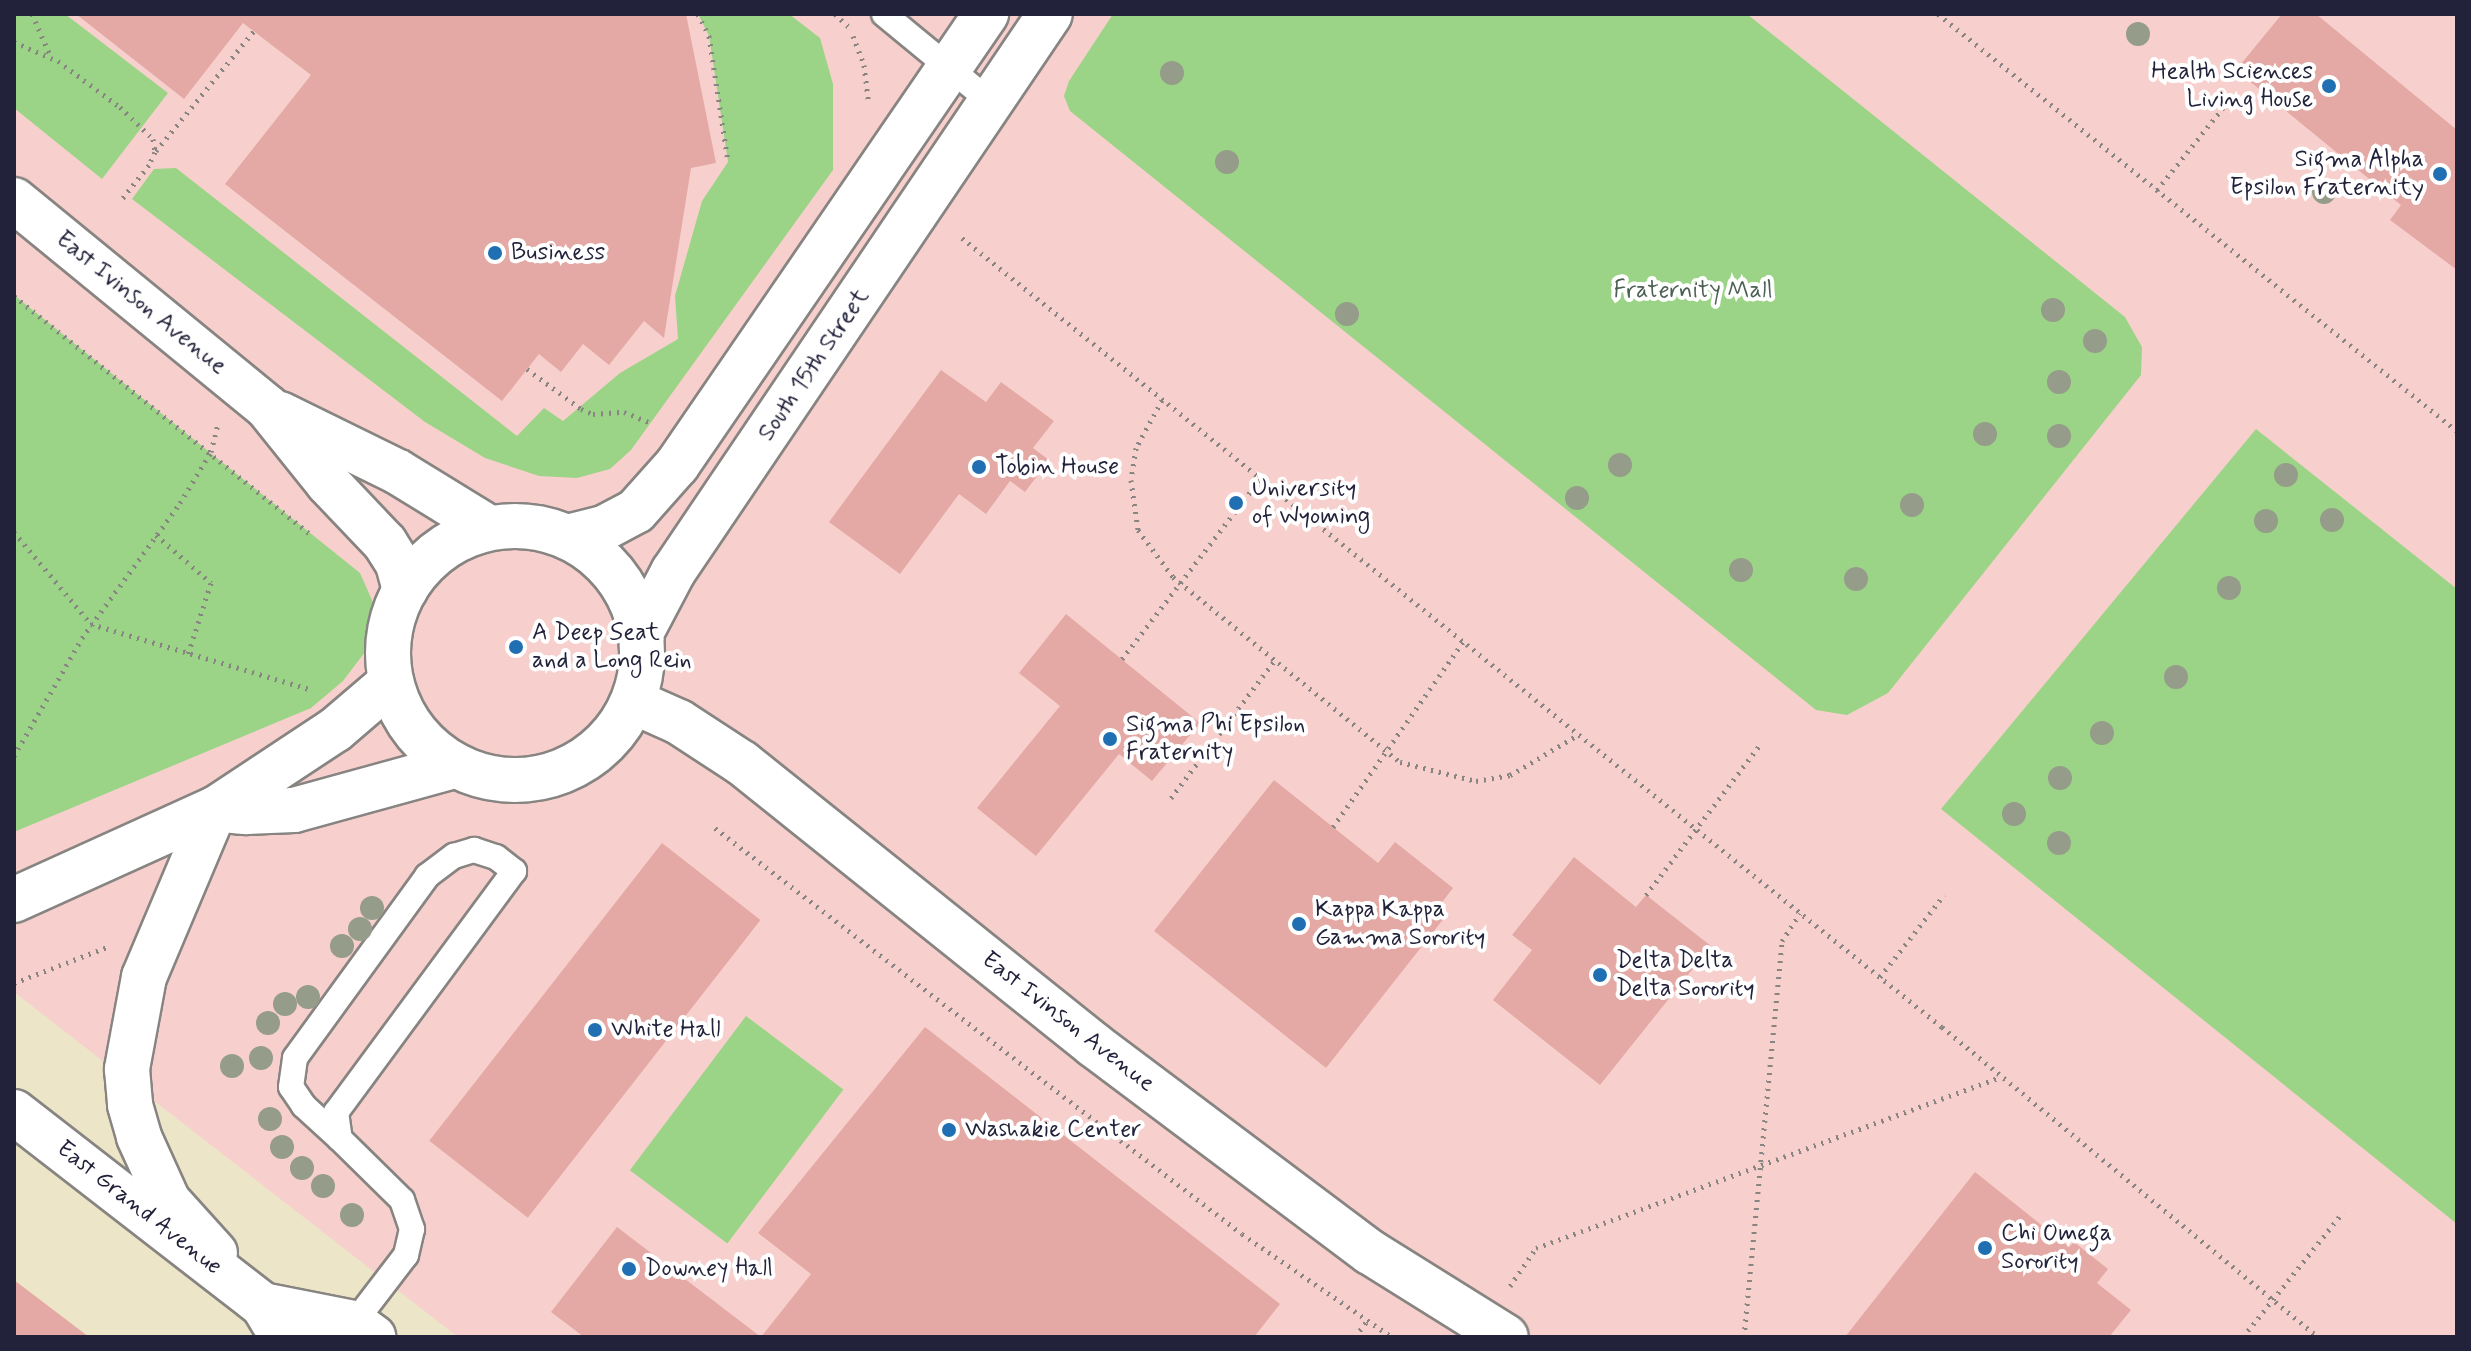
<!DOCTYPE html>
<html>
<head>
<meta charset="utf-8">
<style>
	body { margin:0 }
	#map { position:relative; width:2471px; height:1351px; overflow:hidden; background:#ece5c7; font-family:Mynerve,sans-serif }
	div>[style] { position:absolute }
	.built>* { inset:0; background:#f7d0cd }
	.green>* { inset:0; background:#9cd487; transform-origin:0 0 }
	.building>* { inset:0; background:#e4a9a4; transform-origin:0 0 }
	.path>* { height:5px; margin-top:-2.5px; transform-origin:0; background:repeating-linear-gradient(90deg,#878481 0 2px,transparent 0 8px) }
	.roads { filter:drop-shadow(2px 0 #878481) drop-shadow(-2px 0 #878481) drop-shadow(0 2px #878481) drop-shadow(0 -2px #878481) }
	.service>* { height:24px; margin:-12px; padding:0 12px; transform-origin:12px; border-radius:12px; background:#fff }
	.minor>* { height:44px; margin:-22px; padding:0 22px; transform-origin:22px; border-radius:22px; background:#fff }
	.tertiary>* { height:44px; margin:-22px; padding:0 22px; transform-origin:22px; border-radius:22px; background:#fff }
	.secondary>* { height:44px; margin:-22px; padding:0 22px; transform-origin:22px; border-radius:22px; background:#fff }
	.secondary>.ring { margin:-22px; padding:0; box-sizing:content-box; background:none; border:44px solid #fff; border-radius:50% }
	.primary>* { height:44px; margin:-22px; padding:0 22px; transform-origin:22px; border-radius:22px; background:#fff }
	.trees>* { width:24px; height:24px; margin:-12px; border-radius:50%; background:#959c89 }
	.dots>* { width:22px; height:22px; translate:-50% -50%; box-sizing:border-box; border:4px solid #fff; border-radius:50% }
	span { translate:-50% -50%; white-space:nowrap; text-align:center; line-height:1.15; -webkit-text-stroke:8px #fff; paint-order:stroke }
	.poi-label { font-size:24px; color:#22223b }
	.right { translate:-100% -50%; text-align:right }
	.left { translate:0 -50%; text-align:left }
	.park-label { font-size:24px; color:#4d6056 }
	.street-label { font-size:24px; color:#22223b }
	.frame { position:absolute; inset:0; border:16px solid #22223b; pointer-events:none }
</style>
</head>
<body>
<div id="map">
	<div class="built">
		<i style="clip-path:polygon(14px 14px,2457px 14px,2457px 1337px,458px 1337px,14px 992px)"></i>
	</div>
	<div class="green">
		<i style="clip-path:polygon(14px 14px,65px 14px,168px 93px,102px 179px,14px 108px)"></i>
		<i style="clip-path:polygon(698px 14px,789px 14px,820px 38px,833px 84px,833px 170px,631px 450px,610px 469px,577px 478px,539px 476px,485px 458px,425px 422px,132px 199px,154px 169px,176px 168px,517px 436px,544px 408px,563px 421px,620px 373px,678px 339px,675px 296px,702px 201px,728px 162px,709px 36px)"></i>
		<i style="clip-path:polygon(1113px 14px,1747px 14px,2125px 317px,2142px 347px,2141px 375px,1888px 693px,1847px 715px,1816px 710px,1070px 111px,1064px 96px,1069px 81px)"></i>
		<i style="clip-path:polygon(14px 295px,360px 573px,375px 607px,368px 648px,343px 681px,311px 708px,14px 832px)"></i>
		<i style="clip-path:polygon(2256px 429px,2457px 589px,2457px 1224px,1941px 809px)"></i>
		<i style="left:746px;top:1016px;width:122px;height:193px;rotate:37deg"></i>
	</div>
	<div class="building">
		<i style="clip-path:polygon(76px 14px,686px 14px,716px 163px,691px 168px,664px 338px,644px 321px,609px 365px,583px 344px,561px 372px,539px 354px,502px 401px,225px 184px,311px 75px,243px 23px,184px 99px)"></i>
		<i style="clip-path:polygon(2282px 14px,2316px 14px,2457px 130px,2457px 270px,2390px 220px,2401px 205px,2236px 70px)"></i>
		<i style="clip-path:polygon(941px 370px,986px 402px,1001px 382px,1054px 421px,1033px 448px,1049px 460px,1025px 492px,1010px 481px,986px 514px,959px 494px,900px 574px,829px 522px)"></i>
		<i style="clip-path:polygon(1066px 614px,1200px 723px,1152px 781px,1119px 754px,1036px 856px,977px 808px,1060px 706px,1019px 673px)"></i>
		<i style="clip-path:polygon(1274px 780px,1378px 863px,1395px 842px,1453px 888px,1436px 910px,1445px 917px,1326px 1068px,1154px 931px)"></i>
		<i style="left:662px;top:843px;width:125px;height:378px;rotate:38deg"></i>
		<i style="clip-path:polygon(1574px 857px,1636px 907px,1646px 895px,1711px 946px,1600px 1085px,1493px 1000px,1532px 950px,1512px 935px)"></i>
		<i style="clip-path:polygon(925px 1027px,1280px 1304px,1254px 1337px,761px 1337px,811px 1274px,758px 1233px)"></i>
		<i style="clip-path:polygon(1975px 1172px,2069px 1247px,2074px 1242px,2108px 1269px,2097px 1283px,2131px 1310px,2109px 1337px,1845px 1337px)"></i>
		<i style="clip-path:polygon(617px 1227px,761px 1337px,584px 1337px,551px 1312px)"></i>
		<i style="clip-path:polygon(14px 1280px,89px 1337px,14px 1337px)"></i>
	</div>
	<div class="path">
		<i style="left:32px;top:14px;width:47px;rotate:66.2deg"></i>
		<i style="left:698px;top:14px;width:25px;rotate:63deg"></i>
		<i style="left:709px;top:36px;width:127px;rotate:81.4deg"></i>
		<i style="left:835px;top:14px;width:19px;rotate:43deg"></i>
		<i style="left:1938px;top:14px;width:666px;rotate:38.78deg"></i>
		<i style="left:2330px;top:15px;width:1px;rotate:-90deg"></i>
		<i style="left:853px;top:36px;width:31px;rotate:69deg"></i>
		<i style="left:864px;top:65px;width:38px;rotate:83deg"></i>
		<i style="left:14px;top:42px;width:48px;rotate:23.4deg"></i>
		<i style="left:58px;top:61px;width:77px;rotate:36.6deg"></i>
		<i style="left:120px;top:107px;width:46px;rotate:44.1deg"></i>
		<i style="left:153px;top:139px;width:13px;rotate:81deg"></i>
		<i style="left:155px;top:152px;width:14px;rotate:115deg"></i>
		<i style="left:149px;top:165px;width:43px;rotate:128.5deg"></i>
		<i style="left:156px;top:151px;width:155px;rotate:-50.8deg"></i>
		<i style="left:2157px;top:190px;width:117px;rotate:-51.3deg"></i>
		<i style="left:962px;top:238px;width:1258px;rotate:38.84deg"></i>
		<i style="left:1942px;top:1027px;width:487px;rotate:39.5deg"></i>
		<i style="left:14px;top:296px;width:383px;rotate:38.8deg"></i>
		<i style="left:527px;top:369px;width:67px;rotate:36.5deg"></i>
		<i style="left:581px;top:409px;width:13px;rotate:23deg"></i>
		<i style="left:593px;top:414px;width:31px;rotate:-4deg"></i>
		<i style="left:624px;top:412px;width:31px;rotate:22deg"></i>
		<i style="left:1162px;top:400px;width:55px;rotate:118.4deg"></i>
		<i style="left:1136px;top:448px;width:32px;rotate:99deg"></i>
		<i style="left:1131px;top:480px;width:50px;rotate:82deg"></i>
		<i style="left:1138px;top:530px;width:59px;rotate:53.3deg"></i>
		<i style="left:1173px;top:577px;width:293px;rotate:39.2deg"></i>
		<i style="left:1400px;top:762px;width:78px;rotate:14deg"></i>
		<i style="left:1476px;top:781px;width:35px;rotate:-10deg"></i>
		<i style="left:1510px;top:775px;width:79px;rotate:-30.5deg"></i>
		<i style="left:14px;top:532px;width:120px;rotate:50.1deg"></i>
		<i style="left:91px;top:624px;width:231px;rotate:16.6deg"></i>
		<i style="left:156px;top:535px;width:73px;rotate:41.1deg"></i>
		<i style="left:211px;top:583px;width:75px;rotate:107.9deg"></i>
		<i style="left:1122px;top:659px;width:227px;rotate:-52.5deg"></i>
		<i style="left:14px;top:756px;width:136px;rotate:-60deg"></i>
		<i style="left:82px;top:638px;width:167px;rotate:-54deg"></i>
		<i style="left:180px;top:503px;width:60px;rotate:-58.7deg"></i>
		<i style="left:211px;top:452px;width:29px;rotate:-76deg"></i>
		<i style="left:1171px;top:798px;width:173px;rotate:-53deg"></i>
		<i style="left:1333px;top:827px;width:226px;rotate:-54.9deg"></i>
		<i style="left:715px;top:828px;width:665px;rotate:37.61deg"></i>
		<i style="left:1242px;top:1234px;width:182px;rotate:34.5deg"></i>
		<i style="left:1646px;top:895px;width:188px;rotate:-52.8deg"></i>
		<i style="left:1880px;top:977px;width:104px;rotate:-52deg"></i>
		<i style="left:14px;top:983px;width:103px;rotate:-21.1deg"></i>
		<i style="left:1510px;top:1286px;width:46px;rotate:-55.6deg"></i>
		<i style="left:1536px;top:1248px;width:495px;rotate:-20.2deg"></i>
		<i style="left:1355px;top:1337px;width:20px;rotate:-53deg"></i>
		<i style="left:1744px;top:1337px;width:398px;rotate:-84.5deg"></i>
		<i style="left:1782px;top:941px;width:33px;rotate:-57deg"></i>
		<i style="left:2243px;top:1337px;width:160px;rotate:-51.3deg"></i>
	</div>
	<div class="roads">
		<div class="service">
			<i style="left:884px;top:14px;width:140px;rotate:39.5deg"></i>
			<i style="left:340px;top:1139px;width:49px;rotate:-137.5deg"></i>
			<i style="left:304px;top:1106px;width:23px;rotate:-124deg"></i>
			<i style="left:291px;top:1087px;width:29px;rotate:-82deg"></i>
			<i style="left:295px;top:1058px;width:225px;rotate:-54deg"></i>
			<i style="left:427px;top:876px;width:34px;rotate:-37deg"></i>
			<i style="left:454px;top:856px;width:21px;rotate:-17deg"></i>
			<i style="left:474px;top:850px;width:23px;rotate:18deg"></i>
			<i style="left:496px;top:857px;width:23px;rotate:38deg"></i>
			<i style="left:514px;top:871px;width:300px;rotate:126.4deg"></i>
			<i style="left:336px;top:1112px;width:27px;rotate:82deg"></i>
			<i style="left:340px;top:1139px;width:87px;rotate:44.5deg"></i>
			<i style="left:402px;top:1200px;width:31px;rotate:71deg"></i>
			<i style="left:412px;top:1229px;width:27px;rotate:103deg"></i>
			<i style="left:406px;top:1255px;width:86px;rotate:127.4deg"></i>
		</div>
		<div class="minor">
			<i style="left:634px;top:702px;width:49px;rotate:24deg"></i>
			<i style="left:679px;top:722px;width:75px;rotate:33.1deg"></i>
			<i style="left:742px;top:763px;width:451px;rotate:38.7deg"></i>
			<i style="left:1094px;top:1045px;width:345px;rotate:36.9deg"></i>
			<i style="left:1370px;top:1252px;width:160px;rotate:32deg"></i>
		</div>
		<div class="tertiary">
			<i style="left:14px;top:200px;width:327px;rotate:39.3deg"></i>
			<i style="left:267px;top:407px;width:97px;rotate:51.2deg"></i>
			<i style="left:328px;top:483px;width:83px;rotate:46.5deg"></i>
			<i style="left:385px;top:543px;width:25px;rotate:58deg"></i>
			<i style="left:398px;top:564px;width:27px;rotate:75deg"></i>
			<i style="left:280px;top:414px;width:131px;rotate:26.2deg"></i>
			<i style="left:398px;top:472px;width:107px;rotate:31.6deg"></i>
		</div>
		<div class="secondary">
			<i class="ring" style="left:388px;top:526px;width:210px;height:210px"></i>
			<i style="left:567px;top:537px;width:38px;rotate:-14deg"></i>
			<i style="left:604px;top:528px;width:36px;rotate:-28deg"></i>
			<i style="left:636px;top:511px;width:62px;rotate:-48.3deg"></i>
			<i style="left:677px;top:465px;width:547px;rotate:-55.58deg"></i>
			<i style="left:642px;top:631px;width:67px;rotate:-62.3deg"></i>
			<i style="left:673px;top:572px;width:673px;rotate:-55.96deg"></i>
			<i style="left:215px;top:809px;width:182px;rotate:112.9deg"></i>
			<i style="left:144px;top:977px;width:94px;rotate:100.5deg"></i>
			<i style="left:127px;top:1069px;width:36px;rotate:85deg"></i>
			<i style="left:130px;top:1105px;width:33px;rotate:74deg"></i>
			<i style="left:139px;top:1137px;width:70px;rotate:65.6deg"></i>
			<i style="left:168px;top:1201px;width:70px;rotate:47.9deg"></i>
			<i style="left:215px;top:809px;width:31px;rotate:6deg"></i>
			<i style="left:246px;top:812px;width:48px;rotate:-2.4deg"></i>
			<i style="left:294px;top:810px;width:166px;rotate:-15.4deg"></i>
			<i style="left:14px;top:900px;width:221px;rotate:-24.4deg"></i>
			<i style="left:215px;top:809px;width:144px;rotate:-33.4deg"></i>
			<i style="left:335px;top:730px;width:74px;rotate:-40.6deg"></i>
		</div>
		<div class="primary">
			<i style="left:14px;top:1112px;width:315px;rotate:37.8deg"></i>
			<i style="left:263px;top:1305px;width:37px;rotate:59deg"></i>
			<i style="left:263px;top:1305px;width:93px;rotate:11.2deg"></i>
			<i style="left:354px;top:1323px;width:24px;rotate:36deg"></i>
		</div>
	</div>
	<div class="trees">
		<i style="left:2138px;top:34px"></i>
		<i style="left:1172px;top:73px"></i>
		<i style="left:1227px;top:162px"></i>
		<i style="left:2324px;top:192px"></i>
		<i style="left:2053px;top:310px"></i>
		<i style="left:1347px;top:314px"></i>
		<i style="left:2095px;top:341px"></i>
		<i style="left:2059px;top:382px"></i>
		<i style="left:1985px;top:434px"></i>
		<i style="left:2059px;top:436px"></i>
		<i style="left:1620px;top:465px"></i>
		<i style="left:2286px;top:475px"></i>
		<i style="left:1577px;top:498px"></i>
		<i style="left:1912px;top:505px"></i>
		<i style="left:2332px;top:520px"></i>
		<i style="left:2266px;top:521px"></i>
		<i style="left:1741px;top:570px"></i>
		<i style="left:1856px;top:579px"></i>
		<i style="left:2229px;top:588px"></i>
		<i style="left:2176px;top:677px"></i>
		<i style="left:2102px;top:733px"></i>
		<i style="left:2060px;top:778px"></i>
		<i style="left:2014px;top:814px"></i>
		<i style="left:2059px;top:843px"></i>
		<i style="left:372px;top:908px"></i>
		<i style="left:360px;top:929px"></i>
		<i style="left:342px;top:946px"></i>
		<i style="left:308px;top:997px"></i>
		<i style="left:285px;top:1004px"></i>
		<i style="left:268px;top:1023px"></i>
		<i style="left:261px;top:1058px"></i>
		<i style="left:232px;top:1066px"></i>
		<i style="left:270px;top:1119px"></i>
		<i style="left:282px;top:1147px"></i>
		<i style="left:302px;top:1168px"></i>
		<i style="left:323px;top:1186px"></i>
		<i style="left:352px;top:1215px"></i>
	</div>
	<div class="dots">
		<i style="left:2329px;top:86px;background:#1f6fb2"></i>
		<i style="left:2440px;top:174px;background:#1f6fb2"></i>
		<i style="left:495px;top:253px;background:#1f6fb2"></i>
		<i style="left:979px;top:467px;background:#1f6fb2"></i>
		<i style="left:1236px;top:503px;background:#1f6fb2"></i>
		<i style="left:516px;top:647px;background:#1f6fb2"></i>
		<i style="left:1110px;top:739px;background:#1f6fb2"></i>
		<i style="left:1299px;top:924px;background:#1f6fb2"></i>
		<i style="left:1600px;top:975px;background:#1f6fb2"></i>
		<i style="left:595px;top:1030px;background:#1f6fb2"></i>
		<i style="left:949px;top:1130px;background:#1f6fb2"></i>
		<i style="left:1985px;top:1248px;background:#1f6fb2"></i>
		<i style="left:629px;top:1269px;background:#1f6fb2"></i>
	</div>
	<div class="poi-label">
		<span class="right" style="left:2313px;top:86px">Health Sciences<br>Living House</span>
		<span class="right" style="left:2424px;top:174px">Sigma Alpha<br>Epsilon Fraternity</span>
		<span class="left" style="left:511px;top:253px">Business</span>
		<span class="left" style="left:995px;top:467px">Tobin House</span>
		<span class="left" style="left:1252px;top:503px">University<br>of Wyoming</span>
		<span class="left" style="left:532px;top:647px">A Deep Seat<br>and a Long Rein</span>
		<span class="left" style="left:1126px;top:739px">Sigma Phi Epsilon<br>Fraternity</span>
		<span class="left" style="left:1315px;top:924px">Kappa Kappa<br>Gamma Sorority</span>
		<span class="left" style="left:1616px;top:975px">Delta Delta<br>Delta Sorority</span>
		<span class="left" style="left:611px;top:1030px">White Hall</span>
		<span class="left" style="left:965px;top:1130px">Washakie Center</span>
		<span class="left" style="left:2001px;top:1248px">Chi Omega<br>Sorority</span>
		<span class="left" style="left:645px;top:1269px">Downey Hall</span>
	</div>
	<div class="park-label">
		<span style="left:1693px;top:291px">Fraternity Mall</span>
	</div>
	<div class="street-label">
		<span style="left:141px;top:303px;rotate:39deg">East Ivinson Avenue</span>
		<span style="left:814px;top:365px;rotate:-56deg">South 15th Street</span>
		<span style="left:1068px;top:1022px;rotate:38deg">East Ivinson Avenue</span>
		<span style="left:139px;top:1208px;rotate:38deg">East Grand Avenue</span>
	</div>
	<div class="frame"></div>
</div>
</body>
</html>
